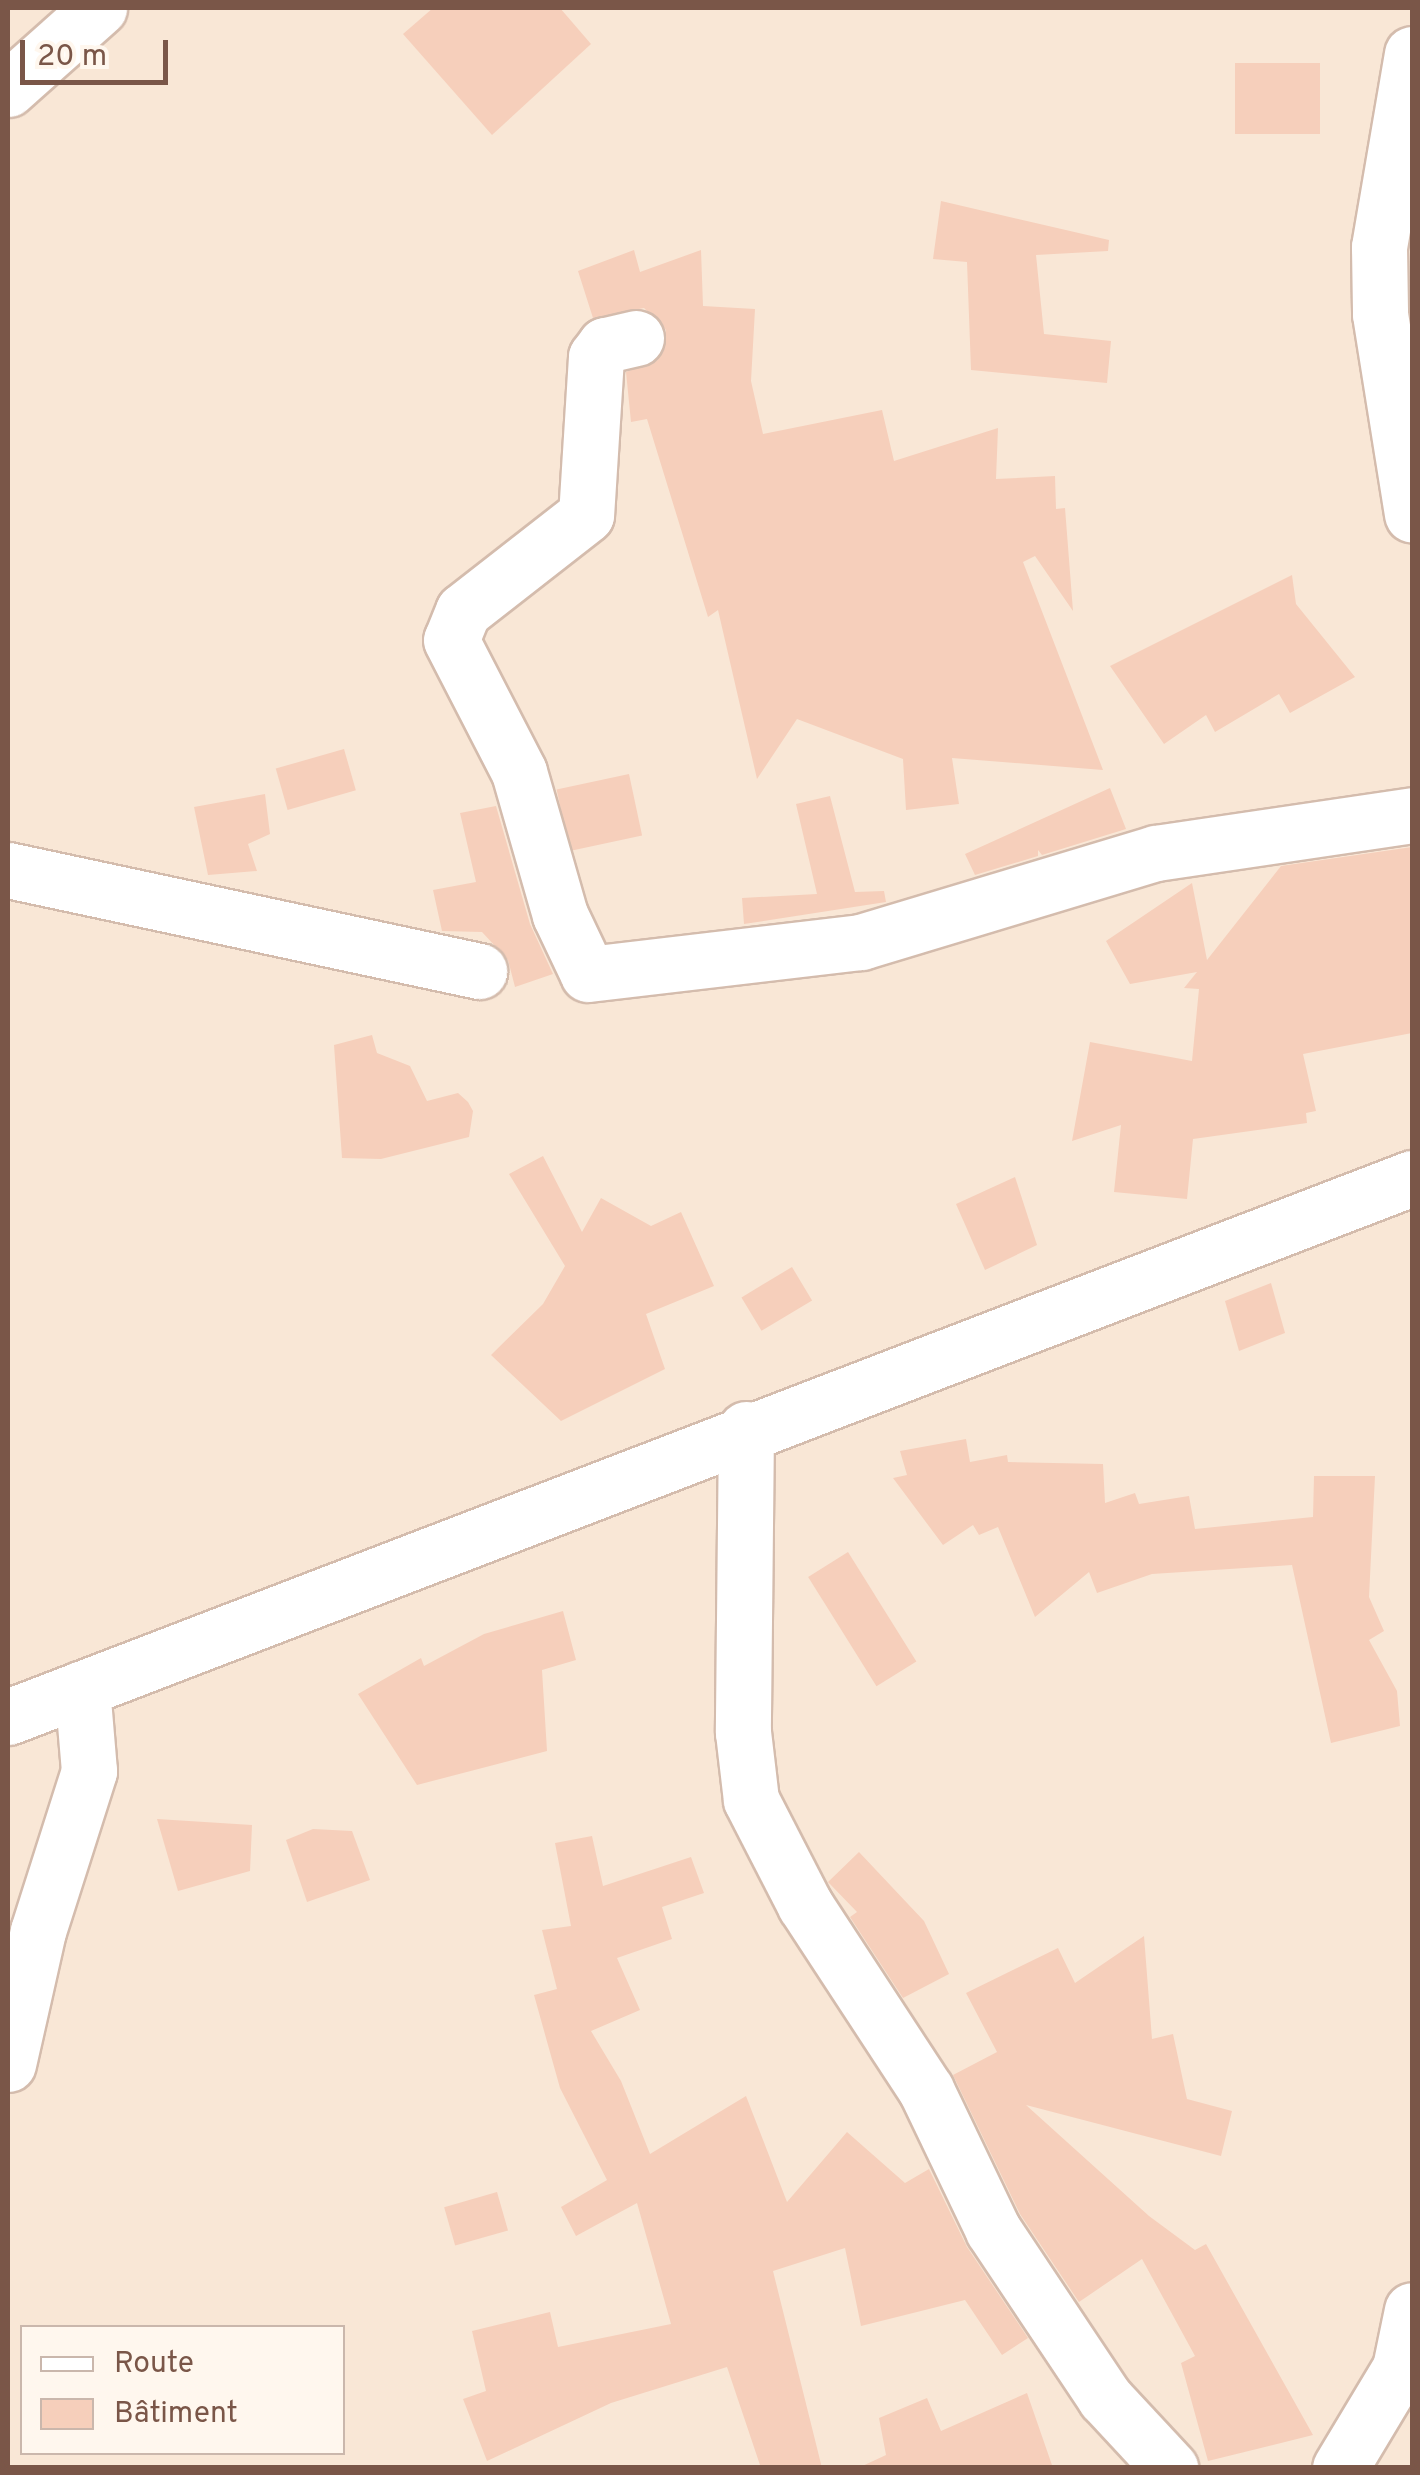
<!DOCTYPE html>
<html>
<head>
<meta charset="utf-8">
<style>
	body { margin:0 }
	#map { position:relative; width:1420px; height:2475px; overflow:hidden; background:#fef3e6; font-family:Overpass,sans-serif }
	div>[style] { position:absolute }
	.residential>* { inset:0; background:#f9e7d6 }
	.building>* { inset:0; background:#f6cfbb; transform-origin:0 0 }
	.roads { filter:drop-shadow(2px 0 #d4bcad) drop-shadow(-2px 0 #d4bcad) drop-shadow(0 2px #d4bcad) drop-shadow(0 -2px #d4bcad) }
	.street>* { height:55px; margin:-27.5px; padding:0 27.5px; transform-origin:27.5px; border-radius:27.5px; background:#fff }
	span { translate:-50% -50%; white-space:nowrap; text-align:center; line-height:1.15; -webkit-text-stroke:9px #fff7ee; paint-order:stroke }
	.frame { position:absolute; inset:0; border:10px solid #7a5648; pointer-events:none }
	.legend { position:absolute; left:20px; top:2325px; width:325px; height:130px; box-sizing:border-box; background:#fff7ee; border:2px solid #cab7ac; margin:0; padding:12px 18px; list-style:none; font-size:30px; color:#7a5648 }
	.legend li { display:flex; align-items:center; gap:20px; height:50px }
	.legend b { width:50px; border:2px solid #cab7ac }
	.scale { position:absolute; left:20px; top:40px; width:148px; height:45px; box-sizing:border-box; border:5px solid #7a5648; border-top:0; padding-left:12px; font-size:30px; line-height:35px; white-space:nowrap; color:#7a5648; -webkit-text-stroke:8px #fff7ee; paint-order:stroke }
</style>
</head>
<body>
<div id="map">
	<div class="residential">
		<i style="clip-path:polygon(evenodd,8px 8px,1412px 8px,1412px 2467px,8px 2468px,8px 8px,22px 2328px,342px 2328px,342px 2452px,22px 2452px,22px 2328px)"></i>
	</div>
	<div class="building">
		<i style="clip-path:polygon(433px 8px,560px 8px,591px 44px,492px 135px,403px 34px)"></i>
		<i style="left:1235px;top:63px;width:85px;height:71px"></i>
		<i style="clip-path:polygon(941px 201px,1109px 240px,1108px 251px,1036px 255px,1044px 334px,1111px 341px,1107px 383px,971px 370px,967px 262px,933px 259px)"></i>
		<i style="clip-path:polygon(634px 250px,640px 272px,701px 250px,703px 306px,755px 309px,751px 381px,763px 434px,882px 410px,894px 461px,998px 428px,996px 479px,1055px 476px,1056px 509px,1065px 508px,1073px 611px,1035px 556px,1023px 562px,1103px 770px,952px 758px,959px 804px,906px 810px,903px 759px,797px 719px,757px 779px,718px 610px,708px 617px,647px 419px,631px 422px,626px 372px,658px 360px,666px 330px,644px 308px,593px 318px,578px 271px)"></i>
		<i style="clip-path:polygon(1292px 575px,1296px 604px,1355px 677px,1290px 713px,1279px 694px,1215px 732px,1206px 715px,1164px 744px,1110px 666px)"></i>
		<i style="left:344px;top:749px;width:43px;height:71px;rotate:74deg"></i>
		<i style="left:629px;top:774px;width:63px;height:74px;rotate:78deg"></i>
		<i style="clip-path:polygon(1110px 788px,1126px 829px,1042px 855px,1038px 850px,1038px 856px,975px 875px,965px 854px)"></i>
		<i style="clip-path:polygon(265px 794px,270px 834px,248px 844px,257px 871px,208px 875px,194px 807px)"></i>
		<i style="clip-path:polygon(830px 796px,855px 892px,884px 891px,886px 902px,744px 924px,742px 898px,817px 894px,796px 804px)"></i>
		<i style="clip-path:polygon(496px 806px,530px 924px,553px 974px,515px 987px,508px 960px,482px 932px,442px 931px,433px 890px,476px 882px,460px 813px)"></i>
		<i style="clip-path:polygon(1412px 847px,1412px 1033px,1303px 1054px,1316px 1111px,1306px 1113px,1307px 1123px,1193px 1139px,1187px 1199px,1114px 1192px,1121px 1125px,1072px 1141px,1090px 1042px,1192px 1061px,1199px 989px,1184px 988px,1197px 972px,1130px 984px,1106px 941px,1192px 883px,1207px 960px,1281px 866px)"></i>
		<i style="clip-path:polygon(372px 1035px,377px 1053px,410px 1066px,427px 1101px,458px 1093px,468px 1102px,473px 1111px,469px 1137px,381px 1159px,342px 1158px,334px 1045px)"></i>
		<i style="clip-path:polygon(543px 1156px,582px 1232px,601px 1198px,651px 1226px,681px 1212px,714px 1286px,646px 1314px,665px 1369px,561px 1421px,491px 1355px,543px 1304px,565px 1266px,509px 1174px)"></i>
		<i style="clip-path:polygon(1015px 1177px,1037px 1245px,985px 1270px,956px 1204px)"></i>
		<i style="left:792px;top:1267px;width:39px;height:59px;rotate:59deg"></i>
		<i style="clip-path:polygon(1271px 1283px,1285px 1333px,1239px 1351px,1225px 1301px)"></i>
		<i style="clip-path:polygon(966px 1439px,970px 1462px,1007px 1455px,1008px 1462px,1103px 1464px,1105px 1503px,1135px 1493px,1139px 1504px,1189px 1496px,1195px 1529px,1313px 1517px,1314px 1476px,1375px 1476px,1369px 1597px,1384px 1631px,1369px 1640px,1397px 1691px,1400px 1726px,1331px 1743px,1292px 1565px,1152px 1574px,1097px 1593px,1089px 1572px,1035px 1617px,998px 1527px,979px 1535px,973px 1525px,943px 1545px,893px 1478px,907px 1475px,900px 1451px)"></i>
		<i style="left:848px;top:1552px;width:129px;height:47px;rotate:58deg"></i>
		<i style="clip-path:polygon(563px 1611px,576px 1660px,542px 1670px,547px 1751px,417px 1785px,358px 1694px,421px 1658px,424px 1666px,484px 1634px)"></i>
		<i style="clip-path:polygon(157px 1819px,252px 1825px,250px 1871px,178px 1891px)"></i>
		<i style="clip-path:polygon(313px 1829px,352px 1831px,370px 1880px,307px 1902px,286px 1840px)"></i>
		<i style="clip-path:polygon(592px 1836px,603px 1886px,691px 1857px,704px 1893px,662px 1907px,672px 1939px,617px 1958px,640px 2010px,591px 2031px,621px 2081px,650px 2154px,746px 2096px,787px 2202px,847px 2132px,905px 2183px,929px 2169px,967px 2247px,1028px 2338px,1002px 2355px,965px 2300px,861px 2326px,845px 2248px,773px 2271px,822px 2468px,761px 2468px,727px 2367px,611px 2403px,487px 2461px,463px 2399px,486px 2391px,472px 2331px,550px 2312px,558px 2347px,671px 2324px,637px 2203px,576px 2236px,561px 2207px,607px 2180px,560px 2088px,534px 1995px,557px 1989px,542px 1930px,571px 1926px,555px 1843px)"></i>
		<i style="clip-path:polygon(859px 1852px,924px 1921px,949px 1974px,903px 1998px,850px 1917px,857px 1912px,828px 1882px)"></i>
		<i style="clip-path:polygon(1144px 1936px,1152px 2039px,1173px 2034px,1187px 2099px,1232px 2111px,1221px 2156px,1026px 2105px,1149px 2216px,1195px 2250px,1206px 2244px,1313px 2435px,1208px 2461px,1181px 2363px,1195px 2356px,1142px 2259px,1079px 2302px,1020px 2214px,953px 2075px,997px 2052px,966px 1993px,1058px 1948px,1075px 1983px)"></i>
		<i style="left:497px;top:2192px;width:40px;height:55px;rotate:74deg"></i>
		<i style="clip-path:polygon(1027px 2393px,1053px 2468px,858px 2468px,886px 2455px,879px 2418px,927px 2398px,941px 2431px)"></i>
	</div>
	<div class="roads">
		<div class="street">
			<i style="left:1412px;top:54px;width:196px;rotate:99.7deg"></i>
			<i style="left:1379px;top:247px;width:67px;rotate:89.1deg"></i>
			<i style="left:1380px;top:314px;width:203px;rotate:80.9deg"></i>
			<i style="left:8px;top:89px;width:122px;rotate:-41.7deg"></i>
			<i style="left:636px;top:338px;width:32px;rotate:167deg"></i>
			<i style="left:605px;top:345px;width:15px;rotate:127deg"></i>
			<i style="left:596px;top:357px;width:158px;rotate:93.6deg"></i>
			<i style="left:586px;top:515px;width:156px;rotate:142deg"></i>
			<i style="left:463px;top:611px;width:31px;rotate:112deg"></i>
			<i style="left:451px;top:640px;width:148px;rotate:62.7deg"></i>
			<i style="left:519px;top:772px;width:149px;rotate:74deg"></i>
			<i style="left:560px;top:915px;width:65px;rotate:64.6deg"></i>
			<i style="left:588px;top:974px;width:275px;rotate:-6.7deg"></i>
			<i style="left:861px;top:942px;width:308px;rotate:-16.8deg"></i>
			<i style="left:1156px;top:853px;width:259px;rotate:-8.4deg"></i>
			<i style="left:8px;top:870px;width:482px;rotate:12.1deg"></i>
			<i style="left:746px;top:1429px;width:303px;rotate:90.6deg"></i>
			<i style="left:743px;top:1732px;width:68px;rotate:83.3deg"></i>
			<i style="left:751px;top:1800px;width:118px;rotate:62.8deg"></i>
			<i style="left:805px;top:1905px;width:221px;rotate:56.8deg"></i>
			<i style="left:926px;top:2090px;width:155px;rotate:64.4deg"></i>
			<i style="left:993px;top:2230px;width:202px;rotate:56.3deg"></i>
			<i style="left:1105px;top:2398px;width:96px;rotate:47.1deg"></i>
			<i style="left:8px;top:1717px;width:1504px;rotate:-21deg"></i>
			<i style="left:8px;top:2064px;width:136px;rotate:-77.3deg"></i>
			<i style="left:38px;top:1931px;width:168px;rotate:-72.3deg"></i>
			<i style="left:89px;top:1771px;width:83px;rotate:-94.8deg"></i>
			<i style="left:1340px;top:2468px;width:117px;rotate:-59deg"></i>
			<i style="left:1400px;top:2368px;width:59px;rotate:-78.3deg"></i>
		</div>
	</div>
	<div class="frame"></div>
	<ul class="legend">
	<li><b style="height:12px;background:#fff"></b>Route</li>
	<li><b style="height:28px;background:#f6cfbb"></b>Bâtiment</li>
	</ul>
	<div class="scale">20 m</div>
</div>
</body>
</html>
